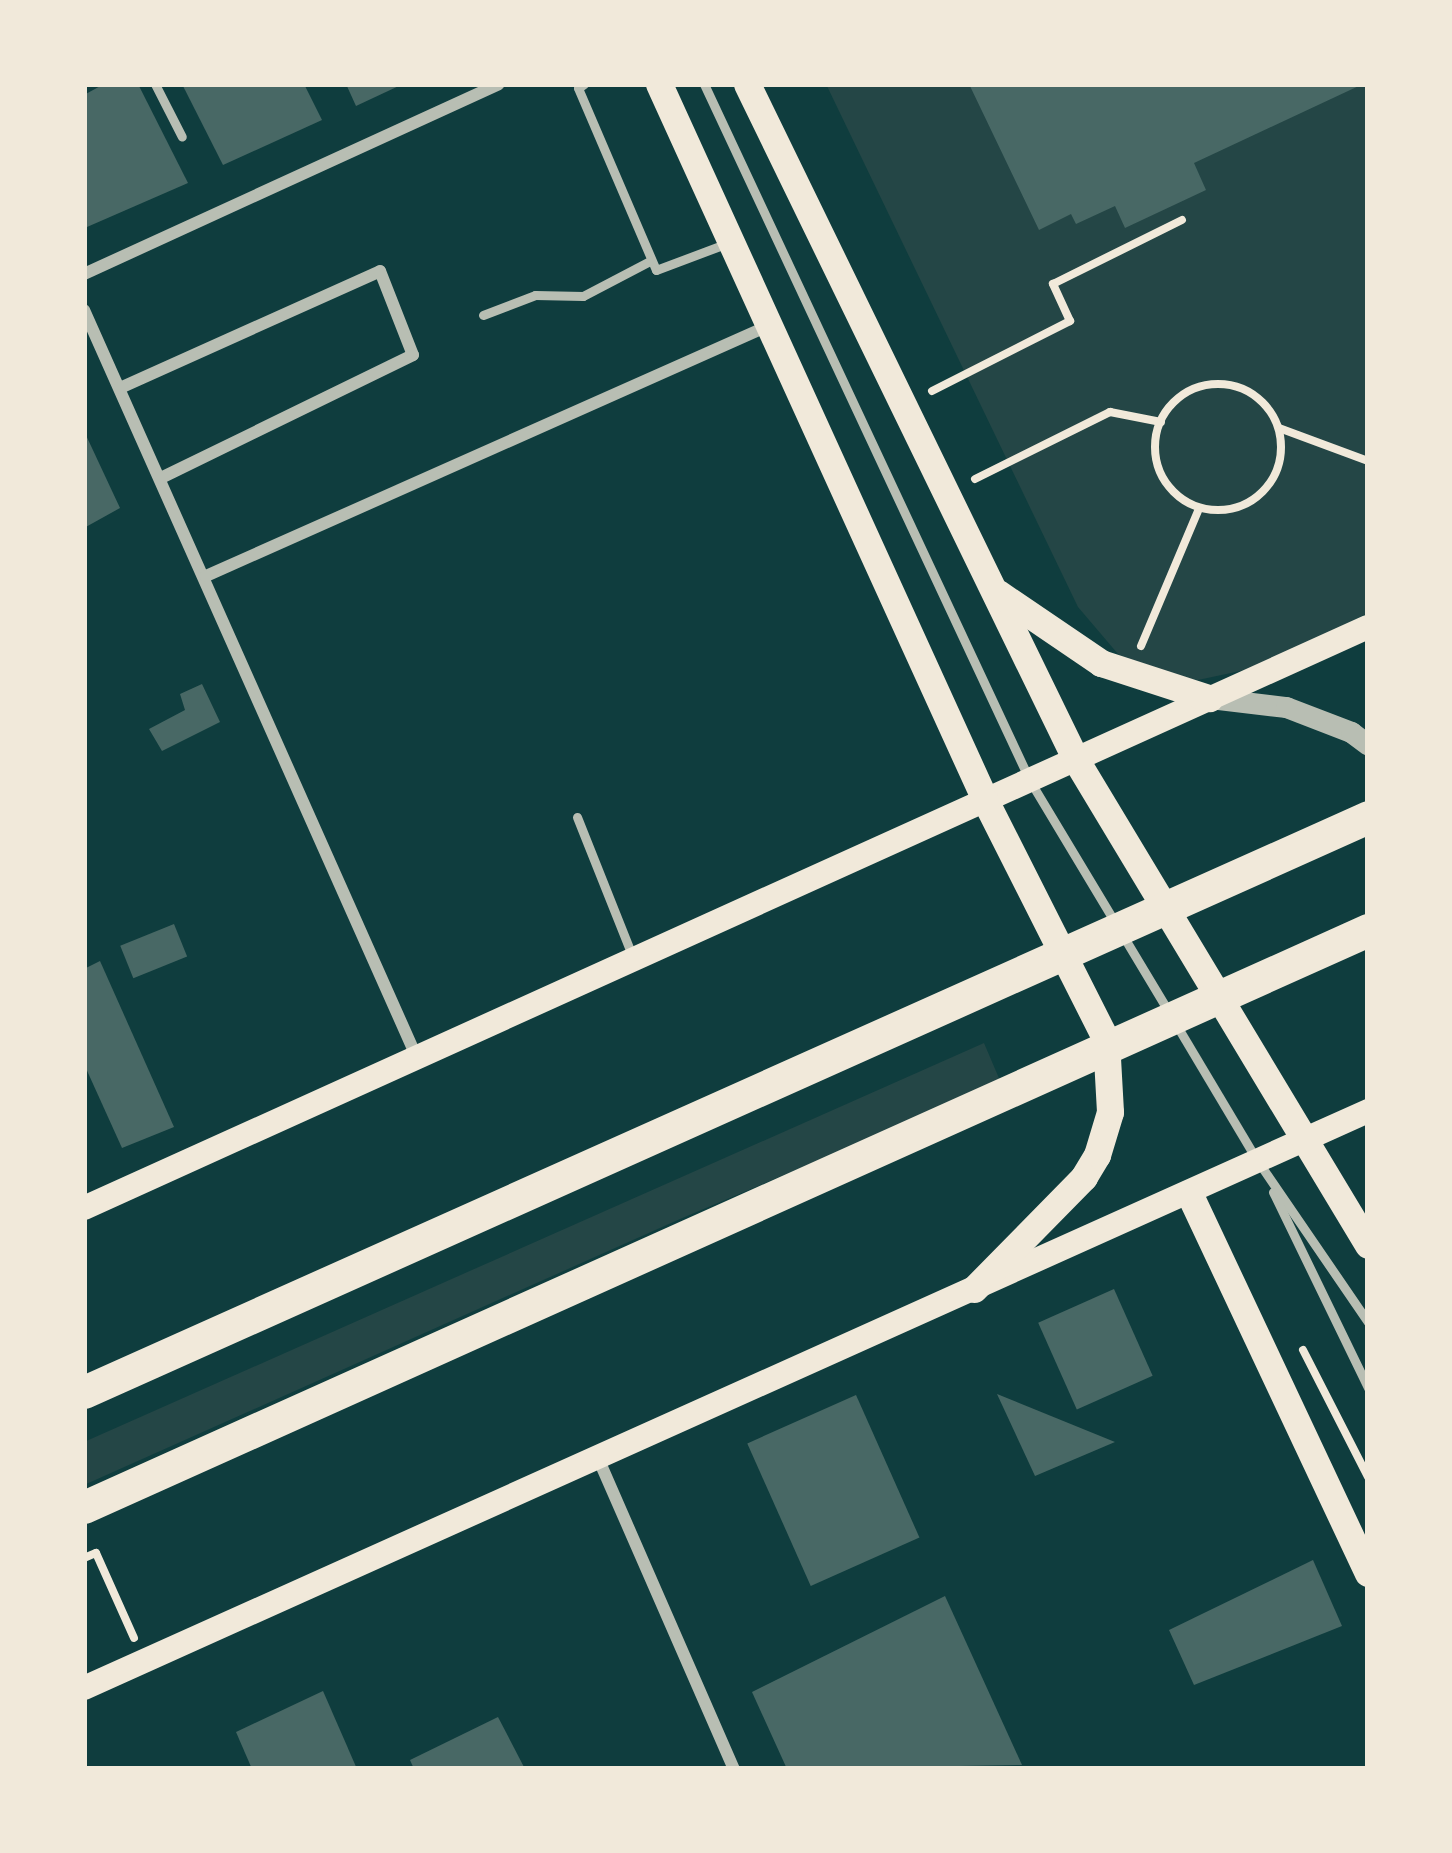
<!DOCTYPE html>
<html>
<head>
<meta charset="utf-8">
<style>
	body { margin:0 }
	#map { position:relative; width:1452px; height:1853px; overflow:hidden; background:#0f3d3e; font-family:Quicksand,sans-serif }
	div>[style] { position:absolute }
	.green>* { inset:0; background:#244646 }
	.building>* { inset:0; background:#486865; transform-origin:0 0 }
	.path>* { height:8px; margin:-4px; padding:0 4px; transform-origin:4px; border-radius:4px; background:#f1e9da }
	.path>.ring { margin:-4px; padding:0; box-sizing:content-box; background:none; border:8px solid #f1e9da; border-radius:50% }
	.service>* { height:9px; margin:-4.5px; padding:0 4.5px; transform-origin:4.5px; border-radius:4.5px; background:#b8beb3 }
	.minor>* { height:12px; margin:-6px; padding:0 6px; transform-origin:6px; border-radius:6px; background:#b8beb3 }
	.tertiary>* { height:21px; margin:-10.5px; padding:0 10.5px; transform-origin:10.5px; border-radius:10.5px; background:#b8beb3 }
	.secondary>* { height:24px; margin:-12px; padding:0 12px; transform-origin:12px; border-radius:12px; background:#f1e9da }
	.primary>* { height:27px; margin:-13.5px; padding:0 13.5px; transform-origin:13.5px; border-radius:13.5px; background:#f1e9da }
	.motorway>* { height:33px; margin:-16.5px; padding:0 16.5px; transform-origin:16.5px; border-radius:16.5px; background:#f1e9da }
	span { translate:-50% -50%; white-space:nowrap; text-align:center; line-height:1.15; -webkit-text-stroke:9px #f1e9da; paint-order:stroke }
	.frame { position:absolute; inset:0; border:87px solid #f1e9da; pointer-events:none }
</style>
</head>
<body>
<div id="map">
	<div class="green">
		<i style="clip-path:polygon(826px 84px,1368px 84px,1368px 613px,1259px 667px,1198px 680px,1154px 673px,1118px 654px,1078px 607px)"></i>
		<i style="clip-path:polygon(984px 1043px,1001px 1083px,680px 1219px,84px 1485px,84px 1442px)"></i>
	</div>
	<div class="building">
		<i style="clip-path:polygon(104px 84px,138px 84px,188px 183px,87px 227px,84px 95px)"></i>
		<i style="clip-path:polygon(182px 84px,304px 84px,322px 120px,223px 165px)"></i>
		<i style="clip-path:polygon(346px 84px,403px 84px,356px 106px)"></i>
		<i style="clip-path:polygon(969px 84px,1363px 84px,1194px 163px,1206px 190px,1125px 228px,1115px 206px,1076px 224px,1071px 214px,1039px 230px)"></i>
		<i style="clip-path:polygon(84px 431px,120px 508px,84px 528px)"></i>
		<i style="clip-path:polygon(202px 684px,220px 722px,162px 751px,149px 729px,185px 710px,180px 694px)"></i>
		<i style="left:174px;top:924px;width:35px;height:58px;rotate:68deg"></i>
		<i style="clip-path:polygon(100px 961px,174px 1127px,122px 1148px,84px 1064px,84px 969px)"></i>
		<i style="left:1114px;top:1289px;width:95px;height:83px;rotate:66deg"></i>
		<i style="clip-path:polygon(997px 1394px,1115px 1442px,1035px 1476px)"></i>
		<i style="left:856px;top:1395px;width:156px;height:119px;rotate:66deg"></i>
		<i style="clip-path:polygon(1313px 1560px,1342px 1626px,1194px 1685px,1169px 1630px)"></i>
		<i style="clip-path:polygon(945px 1596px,1022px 1765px,787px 1769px,752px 1692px)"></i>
		<i style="clip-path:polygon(323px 1691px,357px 1769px,252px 1769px,236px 1732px)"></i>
		<i style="clip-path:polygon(498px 1717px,525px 1769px,414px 1769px,410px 1760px)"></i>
	</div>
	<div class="path">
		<i class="ring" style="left:1155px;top:384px;width:118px;height:118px"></i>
		<i style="left:932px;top:391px;width:155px;rotate:-26.9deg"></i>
		<i style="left:1070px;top:321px;width:41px;rotate:-114.7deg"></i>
		<i style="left:1053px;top:284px;width:144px;rotate:-26.4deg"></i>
		<i style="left:1279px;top:428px;width:95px;rotate:20.3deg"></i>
		<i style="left:975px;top:479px;width:151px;rotate:-26.4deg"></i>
		<i style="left:1110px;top:412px;width:52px;rotate:11.1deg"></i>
		<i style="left:1141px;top:646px;width:149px;rotate:-67.1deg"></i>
		<i style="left:1303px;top:1350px;width:143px;rotate:62.9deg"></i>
		<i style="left:84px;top:1558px;width:13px;rotate:-23deg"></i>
		<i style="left:96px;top:1553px;width:93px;rotate:65.9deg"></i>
	</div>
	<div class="service">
		<i style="left:155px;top:84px;width:59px;rotate:63deg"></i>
		<i style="left:584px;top:84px;width:7px;rotate:146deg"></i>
		<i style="left:578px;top:88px;width:198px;rotate:66.8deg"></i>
		<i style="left:656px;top:270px;width:74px;rotate:-20.6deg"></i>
		<i style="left:704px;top:84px;width:769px;rotate:64.93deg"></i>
		<i style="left:1030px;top:781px;width:270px;rotate:59deg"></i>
		<i style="left:483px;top:315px;width:56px;rotate:-21deg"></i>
		<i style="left:535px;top:295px;width:48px;rotate:1.2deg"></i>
		<i style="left:583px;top:296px;width:76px;rotate:-27.6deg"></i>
		<i style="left:577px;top:817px;width:149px;rotate:68.3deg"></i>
		<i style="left:1177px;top:1026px;width:156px;rotate:59.2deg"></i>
		<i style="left:1257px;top:1160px;width:196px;rotate:55.6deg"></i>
		<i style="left:1273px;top:1192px;width:218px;rotate:64.1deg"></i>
	</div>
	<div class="minor">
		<i style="left:84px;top:274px;width:456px;rotate:-24.6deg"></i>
		<i style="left:84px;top:310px;width:819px;rotate:66deg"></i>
		<i style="left:120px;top:388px;width:285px;rotate:-24.2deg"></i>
		<i style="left:380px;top:271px;width:90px;rotate:68.6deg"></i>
		<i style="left:413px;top:355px;width:280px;rotate:154deg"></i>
		<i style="left:206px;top:576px;width:615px;rotate:-23.98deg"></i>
		<i style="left:598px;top:1458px;width:339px;rotate:66.4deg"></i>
	</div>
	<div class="tertiary">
		<i style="left:1210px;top:698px;width:77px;rotate:6.8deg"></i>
		<i style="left:1286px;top:707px;width:70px;rotate:21deg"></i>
		<i style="left:1351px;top:732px;width:21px;rotate:37deg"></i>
	</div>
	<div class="secondary">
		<i style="left:84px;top:1208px;width:1409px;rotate:-24.35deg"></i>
		<i style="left:84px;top:1688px;width:1408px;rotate:-24.2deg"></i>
	</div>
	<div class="primary">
		<i style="left:659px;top:84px;width:789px;rotate:65.51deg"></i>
		<i style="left:986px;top:802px;width:267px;rotate:63.2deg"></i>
		<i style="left:1106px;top:1040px;width:72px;rotate:86.8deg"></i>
		<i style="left:1110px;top:1112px;width:45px;rotate:106.8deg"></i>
		<i style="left:1097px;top:1155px;width:26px;rotate:121deg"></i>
		<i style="left:1084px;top:1177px;width:157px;rotate:134.5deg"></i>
		<i style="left:747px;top:84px;width:752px;rotate:64.05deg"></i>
		<i style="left:1076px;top:760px;width:566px;rotate:58.95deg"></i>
		<i style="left:998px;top:593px;width:125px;rotate:34.2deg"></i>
		<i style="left:1101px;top:663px;width:114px;rotate:18deg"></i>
		<i style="left:1189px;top:1193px;width:420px;rotate:64.8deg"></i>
	</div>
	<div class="motorway">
		<i style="left:84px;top:1392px;width:1407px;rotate:-24.12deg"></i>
		<i style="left:84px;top:1507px;width:1408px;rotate:-24.2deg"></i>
	</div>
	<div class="frame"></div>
</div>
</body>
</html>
